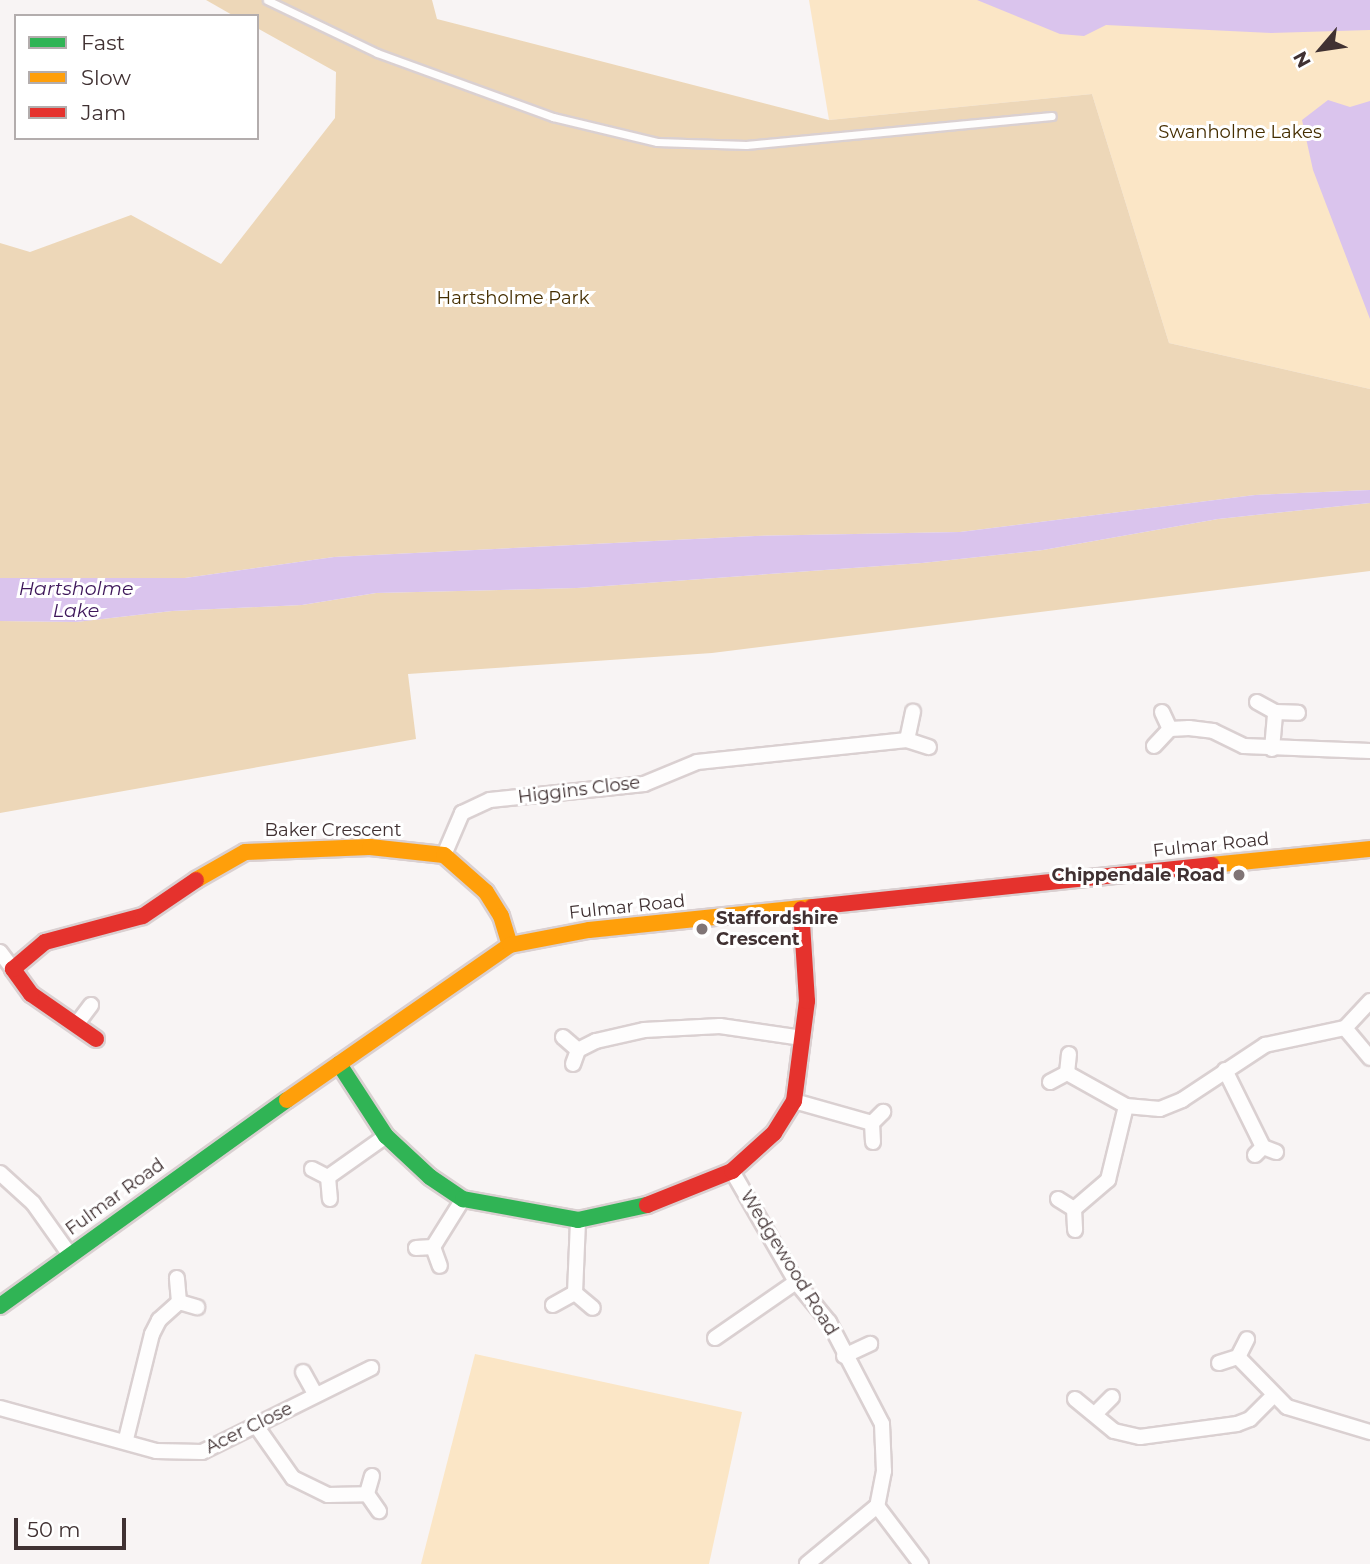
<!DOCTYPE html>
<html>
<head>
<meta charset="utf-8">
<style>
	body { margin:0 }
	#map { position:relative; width:1370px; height:1564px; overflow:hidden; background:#f8f4f4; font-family:Montserrat,sans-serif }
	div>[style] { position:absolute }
	.green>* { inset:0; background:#fbe6c6 }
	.forest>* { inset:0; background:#edd7b8 }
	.water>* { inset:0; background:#dac4ed }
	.roads { filter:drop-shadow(2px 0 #dad0d1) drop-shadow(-2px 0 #dad0d1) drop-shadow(0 2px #dad0d1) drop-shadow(0 -2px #dad0d1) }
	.lane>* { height:7px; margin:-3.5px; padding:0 3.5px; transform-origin:3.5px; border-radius:3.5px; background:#fefdfd }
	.street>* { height:14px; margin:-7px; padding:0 7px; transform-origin:7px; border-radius:7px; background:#fefdfd }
	.fast>* { height:16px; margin:-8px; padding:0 8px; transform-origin:8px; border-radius:8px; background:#30b455 }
	.slow>* { height:16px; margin:-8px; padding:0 8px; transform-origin:8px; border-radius:8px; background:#ff9f0a }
	.jam>* { height:16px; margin:-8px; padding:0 8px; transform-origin:8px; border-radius:8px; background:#e5322d }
	.dots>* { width:19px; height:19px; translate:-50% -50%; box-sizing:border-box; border:4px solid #fff; border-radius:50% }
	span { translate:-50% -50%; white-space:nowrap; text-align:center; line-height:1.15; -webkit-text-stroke:6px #fff; paint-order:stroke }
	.park-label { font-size:18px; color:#452e00 }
	.street-label { font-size:18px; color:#403132 }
	.poi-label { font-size:18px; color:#403132; font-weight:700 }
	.right { translate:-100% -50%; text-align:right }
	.left { translate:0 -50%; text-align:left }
	.water-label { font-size:19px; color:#3e175a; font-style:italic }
	.legend { position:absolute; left:14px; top:14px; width:245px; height:126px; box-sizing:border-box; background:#fff; border:2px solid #b3adad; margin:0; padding:9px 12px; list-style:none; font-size:21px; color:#403132 }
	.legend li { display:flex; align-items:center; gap:14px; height:35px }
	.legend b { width:35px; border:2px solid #b3adad }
	.north { position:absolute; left:1286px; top:14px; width:70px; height:70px; -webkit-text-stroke:5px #fff; paint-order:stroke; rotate:241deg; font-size:19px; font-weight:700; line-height:28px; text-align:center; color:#403132 }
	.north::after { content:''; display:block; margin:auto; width:24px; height:32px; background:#403132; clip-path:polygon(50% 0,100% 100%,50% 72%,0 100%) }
	.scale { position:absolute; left:14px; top:1518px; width:112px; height:32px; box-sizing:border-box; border:4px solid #403132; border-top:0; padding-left:9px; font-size:21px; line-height:24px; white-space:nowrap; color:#403132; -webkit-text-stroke:5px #fff; paint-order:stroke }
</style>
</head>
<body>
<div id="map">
	<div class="green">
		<i style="clip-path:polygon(809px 0,1370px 0,1370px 389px,1169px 343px,1092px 94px,829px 120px)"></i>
		<i style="clip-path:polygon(475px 1354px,742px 1412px,709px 1564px,421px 1564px)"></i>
	</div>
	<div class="forest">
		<i style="clip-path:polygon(206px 0,432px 0,437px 19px,829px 120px,1092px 94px,1169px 343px,1370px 389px,1370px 490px,1255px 495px,960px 532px,755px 536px,334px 557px,185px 578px,0 578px,0 243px,30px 252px,131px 215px,221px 264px,335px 118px,336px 72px,257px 28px,257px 16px,234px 16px)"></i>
		<i style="clip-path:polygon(1370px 503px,1370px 571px,712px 653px,408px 674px,416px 739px,0 813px,0 621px,76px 622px,172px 611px,302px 605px,376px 593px,577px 588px,922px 563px,1043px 550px,1218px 519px)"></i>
	</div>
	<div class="water">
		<i style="clip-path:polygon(977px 0,1370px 0,1370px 30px,1271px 33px,1106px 25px,1084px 36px,1060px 34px)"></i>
		<i style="clip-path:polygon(1328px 100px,1350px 107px,1370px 101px,1370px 319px,1313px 170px,1302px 120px)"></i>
		<i style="clip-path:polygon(1370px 490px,1370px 503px,1218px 519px,1043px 550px,922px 563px,577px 588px,376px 593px,302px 605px,172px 611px,76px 622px,0 621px,0 578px,185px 578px,334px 557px,755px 536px,960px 532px,1255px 495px)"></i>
	</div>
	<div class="roads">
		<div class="lane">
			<i style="left:267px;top:0;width:122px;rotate:25.7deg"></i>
			<i style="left:377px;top:53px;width:187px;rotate:20deg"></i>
			<i style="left:553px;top:117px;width:107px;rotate:13.5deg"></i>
			<i style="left:657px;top:142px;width:89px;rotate:1.9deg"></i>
			<i style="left:746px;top:145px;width:307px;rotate:-5.4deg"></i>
		</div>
		<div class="street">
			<i style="left:1257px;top:702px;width:21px;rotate:29deg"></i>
			<i style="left:1275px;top:712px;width:23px;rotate:2deg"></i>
			<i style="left:1162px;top:712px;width:19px;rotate:65deg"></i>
			<i style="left:907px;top:740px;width:29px;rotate:-78deg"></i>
			<i style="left:1154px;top:746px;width:23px;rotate:-47deg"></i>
			<i style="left:1170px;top:729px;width:19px;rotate:-3deg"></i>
			<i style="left:1189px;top:728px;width:24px;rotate:7deg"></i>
			<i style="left:1213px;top:731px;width:34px;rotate:26deg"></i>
			<i style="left:1244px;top:746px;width:126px;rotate:2.3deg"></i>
			<i style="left:1272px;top:749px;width:37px;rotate:-85deg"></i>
			<i style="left:444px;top:855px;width:46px;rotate:-66.8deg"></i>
			<i style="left:462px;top:813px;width:31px;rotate:-25deg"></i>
			<i style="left:490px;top:800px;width:155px;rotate:-5.9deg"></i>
			<i style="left:644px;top:784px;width:57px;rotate:-22.5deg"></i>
			<i style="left:697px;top:762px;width:211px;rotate:-6deg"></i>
			<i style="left:907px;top:740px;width:23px;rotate:18deg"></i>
			<i style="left:0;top:952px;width:21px;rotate:53deg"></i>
			<i style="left:76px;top:1025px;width:25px;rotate:-53deg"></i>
			<i style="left:1345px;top:1028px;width:39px;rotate:50deg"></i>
			<i style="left:563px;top:1037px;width:20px;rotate:41deg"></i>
			<i style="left:573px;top:1064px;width:15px;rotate:-70deg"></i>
			<i style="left:578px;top:1050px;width:20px;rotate:-27deg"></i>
			<i style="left:596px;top:1041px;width:49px;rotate:-12.9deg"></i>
			<i style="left:644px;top:1030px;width:76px;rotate:-3deg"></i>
			<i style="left:720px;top:1026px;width:83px;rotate:8.3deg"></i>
			<i style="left:1225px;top:1070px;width:86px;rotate:63.7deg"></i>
			<i style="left:1067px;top:1073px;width:68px;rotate:29.2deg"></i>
			<i style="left:1126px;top:1106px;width:34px;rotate:5deg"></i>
			<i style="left:1160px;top:1109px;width:24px;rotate:-22deg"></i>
			<i style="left:1182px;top:1100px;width:100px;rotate:-33.5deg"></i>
			<i style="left:1265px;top:1045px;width:82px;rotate:-12deg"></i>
			<i style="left:1345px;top:1028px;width:37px;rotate:-47deg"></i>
			<i style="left:1050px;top:1082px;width:19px;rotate:-28deg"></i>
			<i style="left:1067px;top:1073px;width:19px;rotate:-84deg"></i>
			<i style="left:794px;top:1101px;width:81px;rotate:15.8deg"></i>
			<i style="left:873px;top:1142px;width:19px;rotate:-93deg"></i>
			<i style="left:872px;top:1123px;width:16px;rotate:-45deg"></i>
			<i style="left:1255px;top:1155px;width:11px;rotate:-45deg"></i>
			<i style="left:1263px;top:1147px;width:14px;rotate:21deg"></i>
			<i style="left:312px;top:1169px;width:18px;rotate:27deg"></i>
			<i style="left:328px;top:1177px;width:22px;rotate:85deg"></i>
			<i style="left:732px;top:1171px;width:128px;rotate:60deg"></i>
			<i style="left:796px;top:1282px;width:52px;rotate:50.5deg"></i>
			<i style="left:829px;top:1322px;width:115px;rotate:62.5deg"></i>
			<i style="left:882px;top:1424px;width:47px;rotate:87.6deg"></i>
			<i style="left:884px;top:1471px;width:36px;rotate:101deg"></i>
			<i style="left:877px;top:1506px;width:91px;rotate:140.4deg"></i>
			<i style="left:0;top:1173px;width:45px;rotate:42.3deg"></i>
			<i style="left:33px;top:1203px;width:64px;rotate:54.6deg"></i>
			<i style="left:328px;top:1177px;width:71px;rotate:-35.3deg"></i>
			<i style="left:1058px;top:1199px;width:19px;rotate:32deg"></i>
			<i style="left:1074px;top:1209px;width:21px;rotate:87deg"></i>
			<i style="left:1074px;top:1209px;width:45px;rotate:-40.5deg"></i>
			<i style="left:1108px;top:1180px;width:76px;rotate:-76.3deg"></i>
			<i style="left:433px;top:1247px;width:57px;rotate:-58deg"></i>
			<i style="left:416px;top:1248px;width:17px;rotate:-3deg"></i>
			<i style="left:433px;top:1247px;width:20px;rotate:70deg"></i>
			<i style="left:575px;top:1293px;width:73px;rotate:-87.6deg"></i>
			<i style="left:179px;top:1302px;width:19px;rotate:16deg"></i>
			<i style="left:553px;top:1305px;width:25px;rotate:-29deg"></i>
			<i style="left:575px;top:1293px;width:23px;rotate:40deg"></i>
			<i style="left:715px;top:1338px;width:98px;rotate:-34.7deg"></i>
			<i style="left:844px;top:1356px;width:29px;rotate:-25deg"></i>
			<i style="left:1238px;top:1357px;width:70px;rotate:45.6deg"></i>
			<i style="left:1287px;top:1407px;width:87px;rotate:16.8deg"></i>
			<i style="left:1219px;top:1363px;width:20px;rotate:-18deg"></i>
			<i style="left:1238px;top:1357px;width:20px;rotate:-63deg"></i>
			<i style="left:303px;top:1372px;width:26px;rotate:61deg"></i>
			<i style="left:1075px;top:1399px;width:50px;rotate:39.4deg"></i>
			<i style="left:1114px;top:1431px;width:27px;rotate:13deg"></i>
			<i style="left:1140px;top:1437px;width:98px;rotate:-7.6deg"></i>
			<i style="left:1237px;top:1424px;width:14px;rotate:-21deg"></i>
			<i style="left:1250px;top:1419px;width:33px;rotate:-45deg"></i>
			<i style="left:0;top:1408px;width:162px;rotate:15.4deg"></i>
			<i style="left:156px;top:1451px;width:46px;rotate:1.2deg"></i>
			<i style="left:202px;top:1452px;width:189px;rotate:-26.4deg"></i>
			<i style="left:1095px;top:1414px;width:24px;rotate:-45deg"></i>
			<i style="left:257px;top:1427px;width:62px;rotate:54.8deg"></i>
			<i style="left:293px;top:1478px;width:39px;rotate:26deg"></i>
			<i style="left:328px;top:1495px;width:39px;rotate:-1deg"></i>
			<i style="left:126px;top:1439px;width:108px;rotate:-76.1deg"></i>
			<i style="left:152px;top:1334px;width:16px;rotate:-63deg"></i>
			<i style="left:159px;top:1320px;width:27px;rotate:-42deg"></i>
			<i style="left:179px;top:1302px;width:24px;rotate:-95deg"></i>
			<i style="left:372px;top:1476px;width:19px;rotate:106deg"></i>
			<i style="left:367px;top:1494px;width:21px;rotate:55deg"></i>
			<i style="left:877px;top:1506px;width:73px;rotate:52.8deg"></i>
		</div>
		<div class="fast">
			<i style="left:339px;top:1064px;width:86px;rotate:56.9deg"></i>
			<i style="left:386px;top:1136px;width:60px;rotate:43deg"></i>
			<i style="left:430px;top:1177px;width:40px;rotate:34deg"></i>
			<i style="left:463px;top:1199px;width:117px;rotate:10.3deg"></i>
			<i style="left:578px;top:1220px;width:71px;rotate:-12.3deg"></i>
			<i style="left:0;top:1306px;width:353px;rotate:-35.7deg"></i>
		</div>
		<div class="slow">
			<i style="left:1212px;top:865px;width:159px;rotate:-5.8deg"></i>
			<i style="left:196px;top:880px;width:56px;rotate:-29.7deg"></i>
			<i style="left:245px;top:852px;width:125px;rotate:-2.3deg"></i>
			<i style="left:370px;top:847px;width:74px;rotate:6.2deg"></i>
			<i style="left:444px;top:855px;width:56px;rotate:41.4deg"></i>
			<i style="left:486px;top:892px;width:28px;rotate:58deg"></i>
			<i style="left:501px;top:916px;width:30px;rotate:73deg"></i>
			<i style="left:287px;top:1100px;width:272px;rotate:-34.8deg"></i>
			<i style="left:510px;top:945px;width:80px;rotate:-10.8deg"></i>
			<i style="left:589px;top:930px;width:224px;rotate:-5.9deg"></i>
		</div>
		<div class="jam">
			<i style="left:812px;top:907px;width:402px;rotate:-6deg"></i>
			<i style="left:96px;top:1039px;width:79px;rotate:-145.3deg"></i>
			<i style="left:31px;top:994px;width:31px;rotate:-126deg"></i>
			<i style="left:13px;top:969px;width:42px;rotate:-40.2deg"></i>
			<i style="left:45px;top:942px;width:101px;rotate:-14.9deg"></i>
			<i style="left:143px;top:916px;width:64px;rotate:-34.2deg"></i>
			<i style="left:647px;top:1205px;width:92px;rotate:-21.8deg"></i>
			<i style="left:732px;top:1171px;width:57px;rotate:-42.1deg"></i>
			<i style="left:774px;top:1133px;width:38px;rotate:-58deg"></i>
			<i style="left:794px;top:1101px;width:101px;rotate:-82.6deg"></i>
			<i style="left:807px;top:1001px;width:92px;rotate:-93.7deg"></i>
		</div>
	</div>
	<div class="dots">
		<i style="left:1239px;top:875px;background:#807576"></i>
		<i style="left:702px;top:929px;background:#807576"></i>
	</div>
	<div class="park-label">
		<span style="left:1240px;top:132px">Swanholme Lakes</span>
		<span style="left:513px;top:298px">Hartsholme Park</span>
	</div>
	<div class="street-label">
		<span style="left:579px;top:790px;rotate:-7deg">Higgins Close</span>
		<span style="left:333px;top:830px">Baker Crescent</span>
		<span style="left:1211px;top:845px;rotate:-6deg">Fulmar Road</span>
		<span style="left:627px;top:907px;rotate:-6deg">Fulmar Road</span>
		<span style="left:115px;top:1197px;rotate:-36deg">Fulmar Road</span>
		<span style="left:789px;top:1263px;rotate:58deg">Wedgewood Road</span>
		<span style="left:249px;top:1428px;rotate:-26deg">Acer Close</span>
	</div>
	<div class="poi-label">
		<span class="right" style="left:1225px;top:875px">Chippendale Road</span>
		<span class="left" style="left:716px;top:929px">Staffordshire<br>Crescent</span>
	</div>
	<div class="water-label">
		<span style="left:76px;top:600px">Hartsholme<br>Lake</span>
	</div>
	<ul class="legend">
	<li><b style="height:9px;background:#30b455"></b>Fast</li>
	<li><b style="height:9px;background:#ff9f0a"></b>Slow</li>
	<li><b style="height:9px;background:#e5322d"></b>Jam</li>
	</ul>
	<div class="north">N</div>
	<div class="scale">50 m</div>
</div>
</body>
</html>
